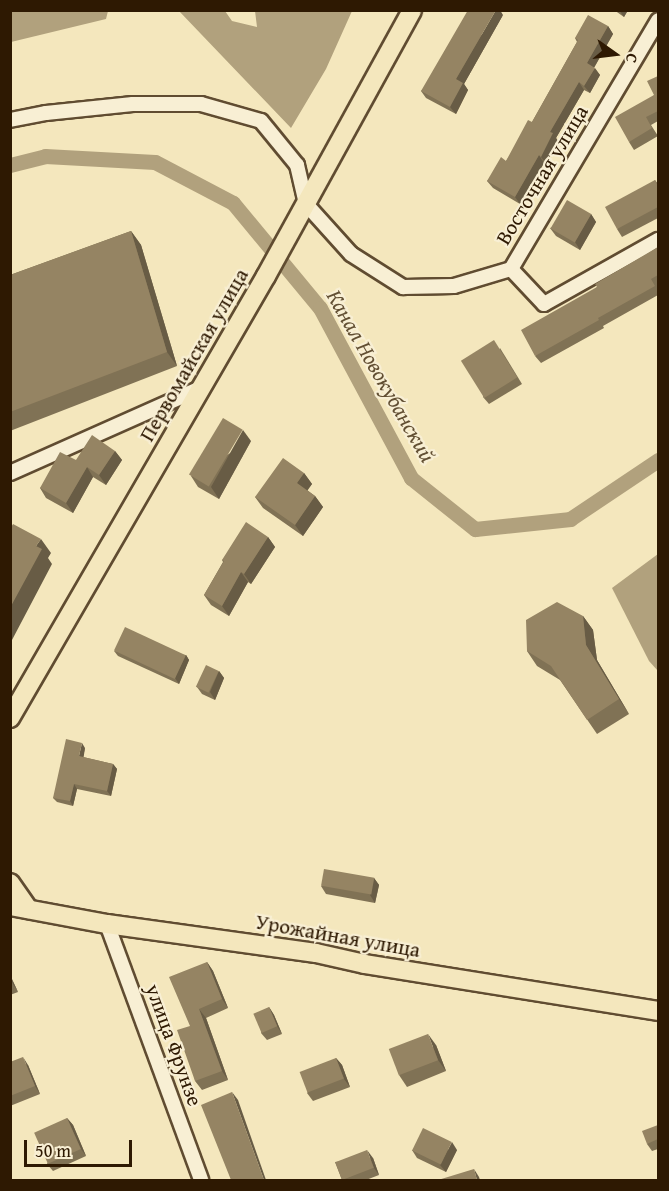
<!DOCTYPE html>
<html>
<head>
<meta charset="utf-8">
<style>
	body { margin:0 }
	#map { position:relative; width:669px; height:1191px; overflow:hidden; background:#f4e7bd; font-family:"Gentium Book Plus",serif }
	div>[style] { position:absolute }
	.water>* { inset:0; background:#b1a17d }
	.canal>* { height:15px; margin:-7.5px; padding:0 7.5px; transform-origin:7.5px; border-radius:7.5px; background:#b1a17d }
	.roads { filter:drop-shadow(2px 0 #604c31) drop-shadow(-2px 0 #604c31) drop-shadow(0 2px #604c31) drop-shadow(0 -2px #604c31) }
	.minor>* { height:14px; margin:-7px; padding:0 7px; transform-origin:7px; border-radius:7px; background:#f8efd4 }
	.major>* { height:18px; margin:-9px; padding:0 9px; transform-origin:9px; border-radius:9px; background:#f4e7bd }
	.wall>* { inset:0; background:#807255 }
	.shaded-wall>* { inset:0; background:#685c45 }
	.building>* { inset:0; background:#958463; transform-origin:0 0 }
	span { translate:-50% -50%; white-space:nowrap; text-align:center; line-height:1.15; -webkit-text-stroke:4.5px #f8efd4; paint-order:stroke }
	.street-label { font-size:21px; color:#2e1902 }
	.water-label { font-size:22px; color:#624f33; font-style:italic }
	.frame { position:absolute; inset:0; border:12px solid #2e1902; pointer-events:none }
	.north { position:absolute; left:585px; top:24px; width:60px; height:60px; -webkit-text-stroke:4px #f8efd4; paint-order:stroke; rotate:104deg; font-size:16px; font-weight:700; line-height:24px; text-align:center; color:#2e1902 }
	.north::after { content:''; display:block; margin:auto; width:21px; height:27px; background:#2e1902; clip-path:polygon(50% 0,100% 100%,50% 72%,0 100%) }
	.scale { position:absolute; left:24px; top:1140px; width:108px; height:27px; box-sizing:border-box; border:3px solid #2e1902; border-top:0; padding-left:8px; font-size:18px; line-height:21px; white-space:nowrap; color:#2e1902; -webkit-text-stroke:4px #f8efd4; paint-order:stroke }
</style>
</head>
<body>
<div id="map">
	<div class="water">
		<i style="clip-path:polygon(10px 11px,11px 10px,108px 11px,106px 19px,11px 42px)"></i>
		<i style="clip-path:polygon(179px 11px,225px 11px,232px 21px,257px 27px,255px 11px,352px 11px,326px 69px,291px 128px)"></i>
		<i style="clip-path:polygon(658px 554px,658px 671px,649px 661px,612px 588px)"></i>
	</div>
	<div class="canal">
		<i style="left:10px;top:165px;width:36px;rotate:-14deg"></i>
		<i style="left:45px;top:156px;width:110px;rotate:3.1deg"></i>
		<i style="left:155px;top:162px;width:88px;rotate:27.7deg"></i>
		<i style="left:233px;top:203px;width:136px;rotate:50.4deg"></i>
		<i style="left:320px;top:308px;width:193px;rotate:61.8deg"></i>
		<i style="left:411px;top:478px;width:82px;rotate:38.6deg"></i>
		<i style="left:475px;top:529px;width:96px;rotate:-6deg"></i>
		<i style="left:570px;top:519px;width:106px;rotate:-33.8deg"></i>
	</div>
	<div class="roads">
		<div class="minor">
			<i style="left:10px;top:120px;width:37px;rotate:-11deg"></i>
			<i style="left:46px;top:113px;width:87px;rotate:-5.9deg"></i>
			<i style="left:133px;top:104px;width:68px"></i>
			<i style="left:201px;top:104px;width:62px;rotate:15.8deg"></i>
			<i style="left:261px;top:121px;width:57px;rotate:50.7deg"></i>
			<i style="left:297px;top:165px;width:40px;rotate:77deg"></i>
			<i style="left:306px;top:204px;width:67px;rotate:48deg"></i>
			<i style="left:351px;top:254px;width:62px;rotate:32.4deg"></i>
			<i style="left:403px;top:287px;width:51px;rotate:-1.1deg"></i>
			<i style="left:454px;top:286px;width:59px;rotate:-16.6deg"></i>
			<i style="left:511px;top:269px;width:289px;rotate:-59.4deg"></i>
			<i style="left:511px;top:269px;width:48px;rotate:46.7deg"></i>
			<i style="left:544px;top:304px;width:131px;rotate:-29.3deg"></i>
			<i style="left:10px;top:473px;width:209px;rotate:-24deg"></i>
			<i style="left:107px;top:924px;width:273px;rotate:69.8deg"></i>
		</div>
		<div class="major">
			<i style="left:10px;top:718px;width:511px;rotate:-59.92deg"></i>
			<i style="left:266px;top:276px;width:303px;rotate:-61.2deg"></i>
			<i style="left:10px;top:883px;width:32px;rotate:55deg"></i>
			<i style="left:10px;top:906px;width:99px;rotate:10.5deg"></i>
			<i style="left:107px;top:924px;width:211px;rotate:7.9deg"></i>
			<i style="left:316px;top:953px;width:50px;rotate:12.7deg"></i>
			<i style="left:365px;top:964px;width:297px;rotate:9.1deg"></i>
		</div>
	</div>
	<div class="wall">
		<i style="clip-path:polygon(614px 10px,628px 10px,624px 17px)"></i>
		<i style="clip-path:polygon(503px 15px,464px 84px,468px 90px,456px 114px,426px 98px,421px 91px)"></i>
		<i style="clip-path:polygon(608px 26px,613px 34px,594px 68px,600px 75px,590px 93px,584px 90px,556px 138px,558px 141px,546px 164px,544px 163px,520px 204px,493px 188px,487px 181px,506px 161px,532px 122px,577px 42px,575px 38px)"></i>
		<i style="clip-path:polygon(658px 76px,658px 121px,651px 125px,658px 136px,634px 150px,629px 142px,654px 95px)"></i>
		<i style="clip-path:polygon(655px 180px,658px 184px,658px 218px,622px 237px,617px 229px)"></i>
		<i style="clip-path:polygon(591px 214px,596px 222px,580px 250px,556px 236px,550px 228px)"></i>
		<i style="clip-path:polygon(131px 231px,141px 245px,177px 366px,10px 431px,10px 275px)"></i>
		<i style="clip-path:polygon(658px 247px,658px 285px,657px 287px,658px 290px,658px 295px,603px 326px,604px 328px,541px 363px,535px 356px,597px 287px)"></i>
		<i style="clip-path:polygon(500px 348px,522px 384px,489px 404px,483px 397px)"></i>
		<i style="clip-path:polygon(251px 441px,219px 499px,198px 487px,191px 476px)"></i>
		<i style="clip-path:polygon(115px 451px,122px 460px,106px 485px,93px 477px,73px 513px,46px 498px,40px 488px,76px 460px)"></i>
		<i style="clip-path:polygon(304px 473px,312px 484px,307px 490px,315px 496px,323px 507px,303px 536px,263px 508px,255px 497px)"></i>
		<i style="clip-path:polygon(268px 537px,275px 547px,251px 584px,248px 582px,229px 616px,211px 605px,204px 595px,223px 562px,222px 560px)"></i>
		<i style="clip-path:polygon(583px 616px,593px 630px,597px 660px,629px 714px,597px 734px,560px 680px,537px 666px,527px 651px)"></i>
		<i style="clip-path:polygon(114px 651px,186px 655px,189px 660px,179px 684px,118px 656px)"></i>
		<i style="clip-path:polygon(219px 671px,224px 678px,215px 700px,202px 694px,197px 687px)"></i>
		<i style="clip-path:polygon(85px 748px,83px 757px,113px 764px,117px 769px,111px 796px,77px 789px,73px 806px,57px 802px,53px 798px)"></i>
		<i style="clip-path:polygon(374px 878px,379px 885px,375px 903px,326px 894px,321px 886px)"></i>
		<i style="clip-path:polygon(207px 962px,213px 971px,228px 1008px,206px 1018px,228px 1080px,202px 1090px,195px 1081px,190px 1026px)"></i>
		<i style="clip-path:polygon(10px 975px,18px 992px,10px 995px)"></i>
		<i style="clip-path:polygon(269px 1007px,274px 1015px,282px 1034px,267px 1040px,261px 1033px)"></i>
		<i style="clip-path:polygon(436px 1045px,446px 1071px,407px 1087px,399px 1075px)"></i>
		<i style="clip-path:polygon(336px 1058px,342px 1065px,350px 1087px,313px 1101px,307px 1093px)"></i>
		<i style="clip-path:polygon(10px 1062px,28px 1065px,40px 1094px,10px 1106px)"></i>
		<i style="clip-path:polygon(67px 1118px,73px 1125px,86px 1156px,53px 1171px,47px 1164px)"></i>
		<i style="clip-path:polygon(658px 1125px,658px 1149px,652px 1151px,647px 1144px)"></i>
		<i style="clip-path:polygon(412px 1150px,457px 1150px,446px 1172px,417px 1158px)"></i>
		<i style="clip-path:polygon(373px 1158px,379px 1175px,366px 1180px,342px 1180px,335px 1162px)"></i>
	</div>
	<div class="shaded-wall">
		<i style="clip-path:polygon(496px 10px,500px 10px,503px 15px,464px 84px,468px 90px,456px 114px,450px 107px,456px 79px)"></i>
		<i style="clip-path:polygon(619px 10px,628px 10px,624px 17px)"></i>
		<i style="clip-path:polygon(608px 26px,613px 34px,592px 71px,587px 63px)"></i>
		<i style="clip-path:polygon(595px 68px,600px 75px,590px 93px,584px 86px)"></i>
		<i style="clip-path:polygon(579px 82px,584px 90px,556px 138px,558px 141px,546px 164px,541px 157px,550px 132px)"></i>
		<i style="clip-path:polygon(539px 155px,544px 163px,520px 204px,515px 197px)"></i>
		<i style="clip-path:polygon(591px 214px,596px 222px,580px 250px,575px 242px)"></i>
		<i style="clip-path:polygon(131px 231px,141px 245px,177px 366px,167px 352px)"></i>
		<i style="clip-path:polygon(243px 430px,251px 441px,219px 499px,211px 487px)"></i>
		<i style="clip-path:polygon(115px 451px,122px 460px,106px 485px,99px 475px)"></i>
		<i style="clip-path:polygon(87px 467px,93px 477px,73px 513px,66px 503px)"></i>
		<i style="clip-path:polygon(304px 473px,312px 484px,305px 494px,297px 483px)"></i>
		<i style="clip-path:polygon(315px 496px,323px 507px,303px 536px,295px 525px)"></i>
		<i style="clip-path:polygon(268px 537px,275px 547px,251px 584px,244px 574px)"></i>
		<i style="clip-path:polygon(41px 539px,51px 553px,48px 558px,52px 564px,12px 640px,10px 638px,10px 608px,36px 546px)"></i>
		<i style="clip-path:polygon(241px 572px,248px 582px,229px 616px,222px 606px)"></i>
		<i style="clip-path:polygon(583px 616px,593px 630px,597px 660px,629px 714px,619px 699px,586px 645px)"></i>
		<i style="clip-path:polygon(186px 655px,189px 660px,179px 684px,175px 678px)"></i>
		<i style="clip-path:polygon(219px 671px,224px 678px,215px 700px,210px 692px)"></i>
		<i style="clip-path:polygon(82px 743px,85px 748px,83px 761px,79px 756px)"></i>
		<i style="clip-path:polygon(113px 764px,117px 769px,111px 796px,107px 791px)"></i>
		<i style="clip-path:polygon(74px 784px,77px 789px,73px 806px,70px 801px)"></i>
		<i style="clip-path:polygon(374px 878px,379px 885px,375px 903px,370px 895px)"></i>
		<i style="clip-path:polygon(207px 962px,213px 971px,228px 1008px,222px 999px)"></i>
		<i style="clip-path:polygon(10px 975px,18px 992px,13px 984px,10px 979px)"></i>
		<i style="clip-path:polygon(269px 1007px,274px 1015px,282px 1034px,277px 1026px)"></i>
		<i style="clip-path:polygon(199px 1009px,206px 1018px,228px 1080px,222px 1071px)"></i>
		<i style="clip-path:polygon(428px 1034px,436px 1045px,446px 1071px,438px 1060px)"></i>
		<i style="clip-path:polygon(23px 1057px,28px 1065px,40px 1094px,35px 1086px)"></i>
		<i style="clip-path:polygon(336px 1058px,342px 1065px,350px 1087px,344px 1079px)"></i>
		<i style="clip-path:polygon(232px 1092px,238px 1100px,266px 1180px,264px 1180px)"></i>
		<i style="clip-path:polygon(67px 1118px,73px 1125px,86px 1156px,81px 1149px)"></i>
		<i style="clip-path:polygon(452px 1142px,457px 1150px,446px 1172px,440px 1165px)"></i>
		<i style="clip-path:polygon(367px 1150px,373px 1158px,379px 1175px,374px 1168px)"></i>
		<i style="clip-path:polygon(474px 1169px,479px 1177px,480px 1180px,477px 1180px)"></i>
	</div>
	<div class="building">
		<i style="clip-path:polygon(468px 10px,496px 10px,456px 79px,463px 83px,450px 107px,421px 91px)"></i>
		<i style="clip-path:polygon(588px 15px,608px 26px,587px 63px,595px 68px,584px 86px,579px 82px,550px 132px,553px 133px,541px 157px,539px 155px,515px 197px,487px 181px,501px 157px,506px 161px,528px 120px,532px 122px,578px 40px,575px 38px)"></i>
		<i style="clip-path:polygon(658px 76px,658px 111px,646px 117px,652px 128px,629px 142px,615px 117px,654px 95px,647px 81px)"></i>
		<i style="clip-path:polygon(655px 180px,658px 186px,658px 207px,617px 229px,605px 207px)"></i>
		<i style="left:567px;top:200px;width:28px;height:33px;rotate:30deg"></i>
		<i style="clip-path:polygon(131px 231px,167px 352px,10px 412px,10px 275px)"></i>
		<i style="clip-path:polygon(658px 247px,658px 275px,651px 279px,655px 286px,598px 318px,599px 320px,535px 356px,521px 330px,597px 287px,595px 284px)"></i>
		<i style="left:494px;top:340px;width:44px;height:39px;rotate:58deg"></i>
		<i style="left:223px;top:418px;width:23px;height:66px;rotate:31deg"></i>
		<i style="clip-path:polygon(92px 435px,115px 451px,99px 475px,87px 467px,66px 503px,40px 488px,60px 452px,76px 460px)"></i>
		<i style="clip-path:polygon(283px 458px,304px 473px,297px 483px,315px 496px,295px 525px,255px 497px)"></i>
		<i style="clip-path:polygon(246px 522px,268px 537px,244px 574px,241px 572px,222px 606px,204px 595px,224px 561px,222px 560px)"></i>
		<i style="clip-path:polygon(13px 524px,41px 539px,36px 546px,42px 549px,10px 608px,10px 529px)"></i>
		<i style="clip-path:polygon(557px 602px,583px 616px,586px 645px,619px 699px,587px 720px,551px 666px,527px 651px,526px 620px)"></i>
		<i style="left:125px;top:627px;width:67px;height:26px;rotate:25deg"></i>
		<i style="left:206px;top:665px;width:14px;height:24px;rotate:25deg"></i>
		<i style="clip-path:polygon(66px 739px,82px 743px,79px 756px,113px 764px,107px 791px,74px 784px,70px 801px,53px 798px)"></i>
		<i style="left:324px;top:869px;width:51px;height:17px;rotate:10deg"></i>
		<i style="clip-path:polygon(207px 962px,222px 999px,199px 1009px,222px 1071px,195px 1081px,177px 1030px,190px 1026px,169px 977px)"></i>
		<i style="left:269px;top:1007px;width:21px;height:17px;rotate:67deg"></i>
		<i style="left:428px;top:1034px;width:28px;height:42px;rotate:69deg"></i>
		<i style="clip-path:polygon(23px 1057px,35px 1086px,10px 1096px,10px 1062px)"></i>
		<i style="left:336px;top:1058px;width:22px;height:39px;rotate:69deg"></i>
		<i style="clip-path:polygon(232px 1092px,264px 1180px,231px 1180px,201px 1105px)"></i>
		<i style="left:67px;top:1118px;width:34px;height:36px;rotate:66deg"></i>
		<i style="clip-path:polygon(658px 1125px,658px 1139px,647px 1144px,642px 1131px)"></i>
		<i style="left:423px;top:1128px;width:32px;height:25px;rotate:26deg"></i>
		<i style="left:367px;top:1150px;width:19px;height:34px;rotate:69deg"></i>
		<i style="clip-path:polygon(474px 1169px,477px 1180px,438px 1180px)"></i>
	</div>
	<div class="street-label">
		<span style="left:542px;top:175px;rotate:-59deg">Восточная улица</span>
		<span style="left:194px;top:355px;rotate:-60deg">Первомайская улица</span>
		<span style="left:338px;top:936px;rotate:10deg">Урожайная улица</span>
		<span style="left:174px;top:1045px;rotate:70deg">улица Фрунзе</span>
	</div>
	<div class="water-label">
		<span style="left:381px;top:376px;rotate:60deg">Канал Новокубанский</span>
	</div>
	<div class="frame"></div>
	<div class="north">С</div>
	<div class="scale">50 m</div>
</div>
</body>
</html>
